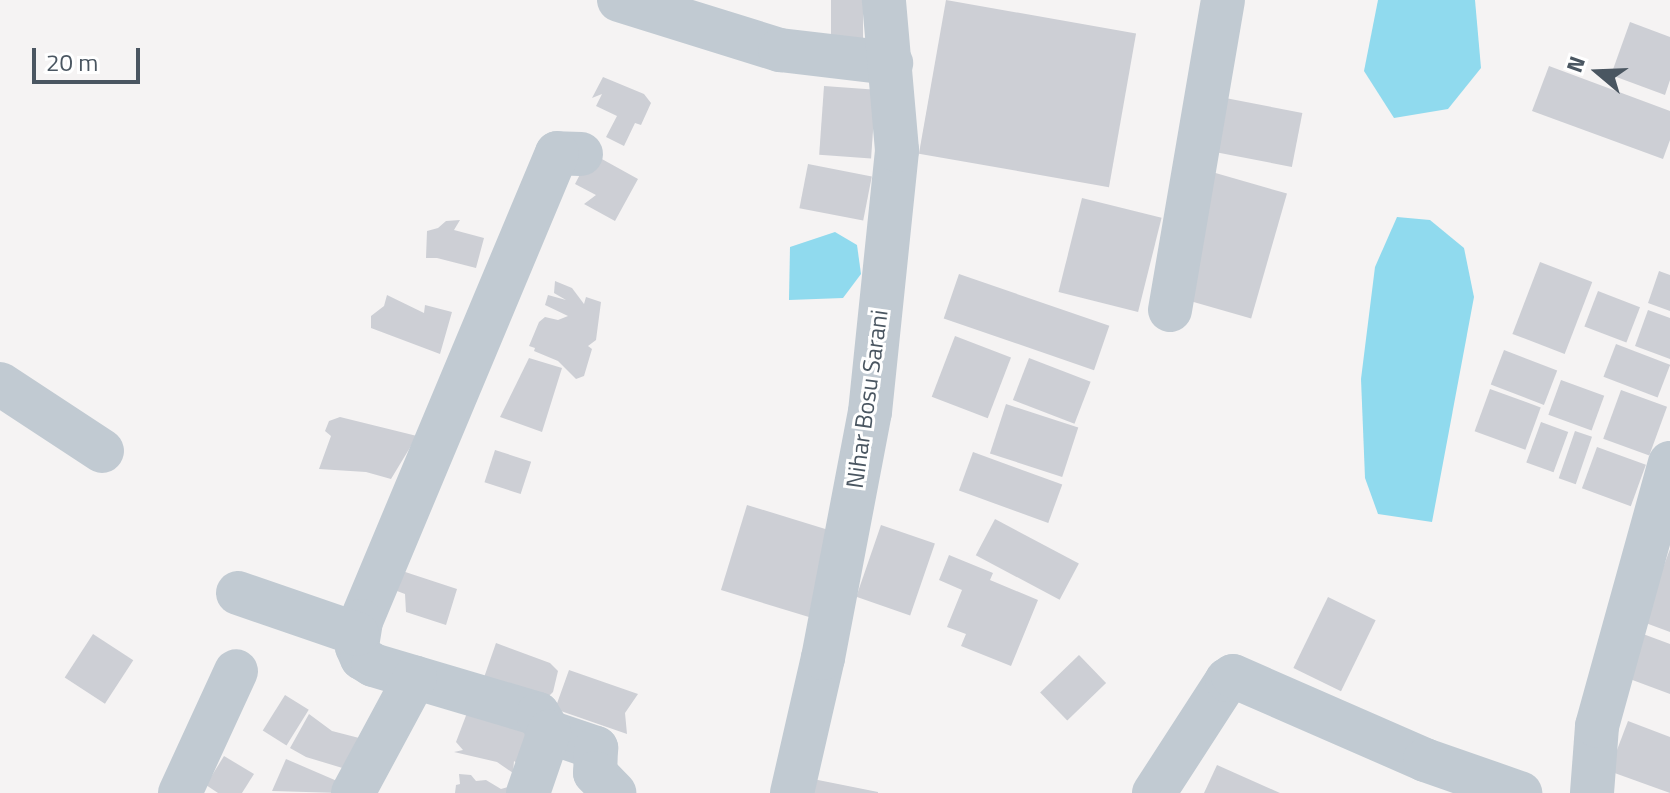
<!DOCTYPE html>
<html>
<head>
<meta charset="utf-8">
<style>
	body { margin:0 }
	#map { position:relative; width:1670px; height:793px; overflow:hidden; background:#f5f3f3; font-family:"Titillium Web",sans-serif }
	div>[style] { position:absolute }
	.water>* { inset:0; background:#90daee }
	.building>* { inset:0; background:#cdcfd5; transform-origin:0 0 }
	.minor>* { height:44px; margin:-22px; padding:0 22px; transform-origin:22px; border-radius:22px; background:#c1cad2 }
	span { translate:-50% -50%; white-space:nowrap; text-align:center; line-height:1.15; -webkit-text-stroke:6px #fff; paint-order:stroke }
	.street-label { font-size:24px; color:#4a5661 }
	.north { position:absolute; left:1558px; top:32px; width:80px; height:80px; -webkit-text-stroke:6px #fff; paint-order:stroke; rotate:289deg; font-size:22px; font-weight:700; line-height:32px; text-align:center; color:#4a5661 }
	.north::after { content:''; display:block; margin:auto; width:28px; height:36px; background:#4a5661; clip-path:polygon(50% 0,100% 100%,50% 72%,0 100%) }
	.scale { position:absolute; left:32px; top:48px; width:108px; height:36px; box-sizing:border-box; border:4px solid #4a5661; border-top:0; padding-left:10px; font-size:24px; line-height:28px; white-space:nowrap; color:#4a5661; -webkit-text-stroke:6px #fff; paint-order:stroke }
</style>
</head>
<body>
<div id="map">
	<div class="water">
		<i style="clip-path:polygon(1378px 0,1475px 0,1481px 68px,1448px 109px,1394px 118px,1364px 71px)"></i>
		<i style="clip-path:polygon(1397px 217px,1430px 220px,1464px 248px,1474px 297px,1432px 522px,1378px 514px,1365px 478px,1361px 379px,1375px 267px)"></i>
		<i style="clip-path:polygon(835px 232px,857px 245px,861px 274px,843px 298px,789px 300px,790px 247px)"></i>
	</div>
	<div class="building">
		<i style="left:831px;top:0;width:32px;height:44px"></i>
		<i style="left:946px;top:0;width:193px;height:156px;rotate:10deg"></i>
		<i style="clip-path:polygon(1630px 22px,1670px 37px,1670px 80px,1665px 95px,1611px 75px)"></i>
		<i style="clip-path:polygon(1549px 66px,1670px 111px,1670px 140px,1663px 159px,1532px 111px)"></i>
		<i style="clip-path:polygon(603px 77px,644px 94px,651px 103px,641px 125px,635px 123px,624px 146px,606px 137px,617px 116px,596px 106px,602px 94px,592px 98px)"></i>
		<i style="left:824px;top:86px;width:52px;height:69px;rotate:4deg"></i>
		<i style="left:1215px;top:96px;width:89px;height:55px;rotate:11deg"></i>
		<i style="clip-path:polygon(591px 153px,638px 179px,615px 221px,584px 204px,596px 195px,575px 184px)"></i>
		<i style="left:808px;top:164px;width:65px;height:45px;rotate:11deg"></i>
		<i style="left:1212px;top:172px;width:78px;height:130px;rotate:16deg"></i>
		<i style="left:1082px;top:198px;width:82px;height:97px;rotate:14deg"></i>
		<i style="clip-path:polygon(460px 220px,454px 230px,484px 238px,476px 268px,437px 258px,426px 258px,427px 231px,438px 228px,446px 221px)"></i>
		<i style="left:1540px;top:262px;width:56px;height:77px;rotate:21deg"></i>
		<i style="clip-path:polygon(1659px 271px,1670px 275px,1670px 311px,1648px 303px)"></i>
		<i style="left:959px;top:274px;width:159px;height:47px;rotate:19deg"></i>
		<i style="clip-path:polygon(555px 281px,572px 288px,584px 304px,586px 297px,601px 302px,596px 340px,588px 346px,592px 349px,584px 376px,576px 379px,558px 361px,534px 351px,535px 348px,529px 346px,539px 322px,545px 317px,558px 320px,568px 316px,545px 305px,548px 295px,566px 300px,554px 293px)"></i>
		<i style="left:1598px;top:291px;width:45px;height:38px;rotate:21deg"></i>
		<i style="clip-path:polygon(387px 295px,424px 313px,425px 305px,452px 312px,440px 354px,371px 328px,371px 316px,384px 306px)"></i>
		<i style="clip-path:polygon(1648px 310px,1670px 318px,1670px 359px,1635px 346px)"></i>
		<i style="left:955px;top:336px;width:60px;height:65px;rotate:21deg"></i>
		<i style="left:1616px;top:344px;width:58px;height:35px;rotate:21deg"></i>
		<i style="left:1504px;top:350px;width:57px;height:37px;rotate:21deg"></i>
		<i style="clip-path:polygon(529px 358px,562px 368px,542px 432px,500px 417px)"></i>
		<i style="left:1029px;top:358px;width:66px;height:45px;rotate:21deg"></i>
		<i style="left:1561px;top:380px;width:46px;height:37px;rotate:20deg"></i>
		<i style="left:1490px;top:389px;width:54px;height:45px;rotate:20deg"></i>
		<i style="left:1621px;top:390px;width:49px;height:52px;rotate:20deg"></i>
		<i style="left:1006px;top:404px;width:76px;height:52px;rotate:18deg"></i>
		<i style="clip-path:polygon(340px 417px,417px 436px,391px 479px,366px 472px,319px 469px,331px 436px,325px 431px,329px 421px)"></i>
		<i style="left:1541px;top:422px;width:29px;height:43px;rotate:20deg"></i>
		<i style="left:1575px;top:431px;width:18px;height:50px;rotate:19deg"></i>
		<i style="left:1597px;top:447px;width:52px;height:44px;rotate:20deg"></i>
		<i style="left:495px;top:450px;width:38px;height:34px;rotate:18deg"></i>
		<i style="left:973px;top:452px;width:95px;height:41px;rotate:20deg"></i>
		<i style="left:747px;top:505px;width:98px;height:89px;rotate:17deg"></i>
		<i style="left:995px;top:519px;width:95px;height:41px;rotate:28deg"></i>
		<i style="left:881px;top:525px;width:57px;height:76px;rotate:19deg"></i>
		<i style="clip-path:polygon(1670px 549px,1670px 632px,1643px 622px)"></i>
		<i style="clip-path:polygon(949px 555px,993px 573px,990px 580px,1038px 600px,1011px 666px,961px 646px,966px 634px,947px 627px,962px 590px,939px 580px)"></i>
		<i style="clip-path:polygon(387px 566px,457px 589px,446px 625px,406px 612px,405px 594px,381px 585px)"></i>
		<i style="left:1328px;top:597px;width:53px;height:79px;rotate:26deg"></i>
		<i style="clip-path:polygon(1635px 631px,1670px 644px,1670px 694px,1619px 675px)"></i>
		<i style="left:93px;top:634px;width:48px;height:52px;rotate:33deg"></i>
		<i style="clip-path:polygon(496px 643px,550px 663px,558px 671px,553px 692px,547px 698px,480px 689px)"></i>
		<i style="left:1079px;top:655px;width:39px;height:54px;rotate:46deg"></i>
		<i style="clip-path:polygon(569px 670px,638px 694px,625px 713px,627px 734px,555px 709px)"></i>
		<i style="left:285px;top:695px;width:28px;height:42px;rotate:32deg"></i>
		<i style="clip-path:polygon(470px 705px,541px 723px,518px 764px,514px 761px,513px 773px,497px 762px,454px 752px,463px 750px,456px 742px)"></i>
		<i style="clip-path:polygon(309px 714px,332px 731px,363px 739px,359px 773px,306px 757px,290px 748px)"></i>
		<i style="clip-path:polygon(1628px 721px,1670px 737px,1670px 793px,1609px 771px)"></i>
		<i style="clip-path:polygon(224px 756px,254px 774px,242px 793px,218px 793px,206px 785px)"></i>
		<i style="clip-path:polygon(286px 759px,344px 784px,340px 793px,272px 791px)"></i>
		<i style="clip-path:polygon(1217px 765px,1280px 793px,1204px 793px)"></i>
		<i style="clip-path:polygon(459px 774px,471px 775px,476px 781px,486px 780px,501px 789px,508px 787px,516px 793px,455px 793px,456px 785px,460px 784px)"></i>
		<i style="clip-path:polygon(813px 779px,878px 792px,878px 793px,810px 793px)"></i>
	</div>
	<div class="minor">
		<i style="left:619px;top:0;width:169px;rotate:17.3deg"></i>
		<i style="left:780px;top:50px;width:112px;rotate:6.7deg"></i>
		<i style="left:581px;top:154px;width:24px;rotate:-178deg"></i>
		<i style="left:557px;top:153px;width:507px;rotate:112.72deg"></i>
		<i style="left:361px;top:621px;width:26px;rotate:99deg"></i>
		<i style="left:357px;top:647px;width:12px;rotate:66deg"></i>
		<i style="left:362px;top:658px;width:13px;rotate:32deg"></i>
		<i style="left:373px;top:665px;width:172px;rotate:16.5deg"></i>
		<i style="left:538px;top:714px;width:21px;rotate:59deg"></i>
		<i style="left:549px;top:732px;width:50px;rotate:18.8deg"></i>
		<i style="left:596px;top:748px;width:25px;rotate:92deg"></i>
		<i style="left:595px;top:773px;width:28px;rotate:46deg"></i>
		<i style="left:1170px;top:310px;width:314px;rotate:-80.3deg"></i>
		<i style="left:0;top:384px;width:122px;rotate:33.3deg"></i>
		<i style="left:238px;top:593px;width:126px;rotate:19deg"></i>
		<i style="left:180px;top:793px;width:134px;rotate:-65.3deg"></i>
		<i style="left:353px;top:793px;width:131px;rotate:-61.7deg"></i>
		<i style="left:528px;top:793px;width:65px;rotate:-71deg"></i>
		<i style="left:792px;top:793px;width:139px;rotate:-77.1deg"></i>
		<i style="left:823px;top:658px;width:250px;rotate:-79.2deg"></i>
		<i style="left:870px;top:412px;width:263px;rotate:-84.1deg"></i>
		<i style="left:897px;top:150px;width:151px;rotate:-95deg"></i>
		<i style="left:1154px;top:793px;width:135px;rotate:-57.1deg"></i>
		<i style="left:1227px;top:680px;width:7px;rotate:-34deg"></i>
		<i style="left:1233px;top:676px;width:210px;rotate:23.6deg"></i>
		<i style="left:1425px;top:760px;width:101px;rotate:19.2deg"></i>
		<i style="left:1592px;top:793px;width:67px;rotate:-85.7deg"></i>
		<i style="left:1597px;top:726px;width:273px;rotate:-74.5deg"></i>
	</div>
	<div class="street-label">
		<span style="left:867px;top:399px;rotate:-82deg">Nihar Bosu Sarani</span>
	</div>
	<div class="north">N</div>
	<div class="scale">20 m</div>
</div>
</body>
</html>
